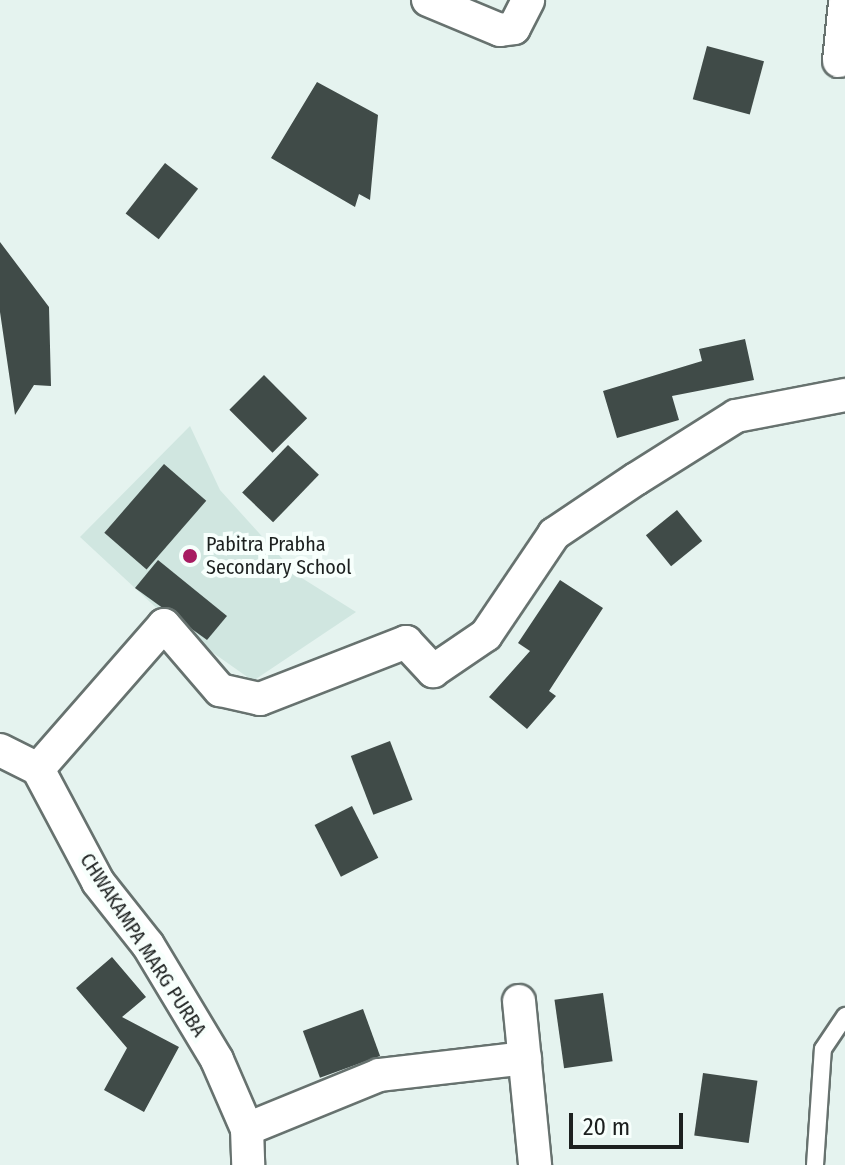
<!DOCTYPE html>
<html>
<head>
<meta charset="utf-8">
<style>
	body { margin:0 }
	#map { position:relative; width:845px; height:1165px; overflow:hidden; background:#e5f3ef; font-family:"Fira Sans Condensed",sans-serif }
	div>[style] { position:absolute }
	.built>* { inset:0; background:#d0e6e0 }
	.building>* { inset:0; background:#404b48; transform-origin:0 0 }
	.roads { filter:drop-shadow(2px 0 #67726f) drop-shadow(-2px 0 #67726f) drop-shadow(0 2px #67726f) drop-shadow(0 -2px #67726f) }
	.lane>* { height:16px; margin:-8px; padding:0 8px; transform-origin:8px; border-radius:8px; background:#fff }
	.street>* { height:32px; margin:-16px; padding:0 16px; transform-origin:16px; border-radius:16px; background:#fff }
	.dots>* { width:22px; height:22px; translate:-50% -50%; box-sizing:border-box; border:4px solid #f7fffc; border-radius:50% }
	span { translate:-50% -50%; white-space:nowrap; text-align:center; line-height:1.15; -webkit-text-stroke:8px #f7fffc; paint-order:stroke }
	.poi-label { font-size:20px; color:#1c201f }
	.left { translate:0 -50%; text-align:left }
	.street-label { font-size:20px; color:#1c201f }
	.scale { position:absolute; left:569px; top:1113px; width:114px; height:36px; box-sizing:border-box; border:4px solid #1c201f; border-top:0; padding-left:10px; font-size:24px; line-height:28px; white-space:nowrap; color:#1c201f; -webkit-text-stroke:6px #f7fffc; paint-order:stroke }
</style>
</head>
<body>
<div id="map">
	<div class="built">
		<i style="clip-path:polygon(190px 426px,220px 490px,297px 575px,356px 612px,253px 681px,178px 628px,80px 537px)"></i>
	</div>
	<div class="building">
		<i style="left:707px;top:46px;width:59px;height:55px;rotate:15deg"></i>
		<i style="clip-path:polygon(317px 82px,378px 115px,370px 200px,359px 194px,355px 207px,271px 158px)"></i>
		<i style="left:165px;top:163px;width:42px;height:64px;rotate:38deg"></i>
		<i style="clip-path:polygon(0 242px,49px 307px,51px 386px,34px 385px,15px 415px,0 312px)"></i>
		<i style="clip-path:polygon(745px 339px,754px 380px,672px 396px,679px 420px,617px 438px,603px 391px,702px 361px,699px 349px)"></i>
		<i style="left:264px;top:375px;width:61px;height:49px;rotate:45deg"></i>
		<i style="left:288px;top:445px;width:43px;height:66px;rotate:44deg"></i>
		<i style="left:164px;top:464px;width:56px;height:91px;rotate:41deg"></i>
		<i style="left:677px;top:510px;width:40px;height:40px;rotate:51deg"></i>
		<i style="clip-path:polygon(158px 560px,227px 616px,207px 640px,135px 588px)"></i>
		<i style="clip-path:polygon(560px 580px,603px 608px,549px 691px,556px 696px,527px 729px,489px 697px,530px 651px,518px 643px)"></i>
		<i style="left:390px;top:741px;width:63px;height:42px;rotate:69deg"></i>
		<i style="left:352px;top:806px;width:58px;height:42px;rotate:63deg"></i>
		<i style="clip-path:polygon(112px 957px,146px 997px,122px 1017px,179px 1047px,144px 1112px,104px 1090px,127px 1048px,76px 988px)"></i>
		<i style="left:603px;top:993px;width:69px;height:49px;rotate:82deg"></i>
		<i style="left:363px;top:1009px;width:50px;height:64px;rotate:70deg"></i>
		<i style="left:703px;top:1073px;width:55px;height:63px;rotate:8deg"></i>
	</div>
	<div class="roads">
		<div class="lane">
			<i style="left:815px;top:1165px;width:116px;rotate:-86.1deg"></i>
			<i style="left:823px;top:1049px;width:40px;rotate:-56deg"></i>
		</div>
		<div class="street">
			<i style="left:428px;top:0;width:78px;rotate:22.6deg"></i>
			<i style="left:500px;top:30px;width:14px;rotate:-8deg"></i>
			<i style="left:514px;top:28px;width:31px;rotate:-63deg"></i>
			<i style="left:839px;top:61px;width:58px;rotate:-84.1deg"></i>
			<i style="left:0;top:750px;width:42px;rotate:26.6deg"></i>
			<i style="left:38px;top:769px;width:128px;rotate:62deg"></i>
			<i style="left:98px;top:882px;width:80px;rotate:51.6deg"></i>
			<i style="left:148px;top:945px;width:134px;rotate:59deg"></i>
			<i style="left:217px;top:1060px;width:75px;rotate:66.5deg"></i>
			<i style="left:247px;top:1129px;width:36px;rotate:88deg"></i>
			<i style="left:38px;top:769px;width:191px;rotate:-48.8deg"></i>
			<i style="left:164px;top:625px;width:86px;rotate:49.3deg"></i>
			<i style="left:220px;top:690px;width:41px;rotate:12.7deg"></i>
			<i style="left:260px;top:699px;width:157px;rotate:-21.3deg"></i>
			<i style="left:406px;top:642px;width:40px;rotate:47deg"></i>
			<i style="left:433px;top:671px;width:64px;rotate:-34.2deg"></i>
			<i style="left:486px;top:635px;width:122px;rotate:-56deg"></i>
			<i style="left:554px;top:534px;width:99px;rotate:-33.9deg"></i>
			<i style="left:636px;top:479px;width:118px;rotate:-32.2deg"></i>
			<i style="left:736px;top:416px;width:111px;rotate:-10.9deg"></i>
			<i style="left:519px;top:1001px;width:165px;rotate:84.4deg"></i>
			<i style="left:247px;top:1129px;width:143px;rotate:-22.2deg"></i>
			<i style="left:379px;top:1075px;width:147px;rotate:-6.6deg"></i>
		</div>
	</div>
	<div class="dots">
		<i style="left:190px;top:556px;background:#a71c61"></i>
	</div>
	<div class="poi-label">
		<span class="left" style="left:206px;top:556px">Pabitra Prabha<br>Secondary School</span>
	</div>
	<div class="street-label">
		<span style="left:143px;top:945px;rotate:57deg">CHWAKAMPA MARG PURBA</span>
	</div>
	<div class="scale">20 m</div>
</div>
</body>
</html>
